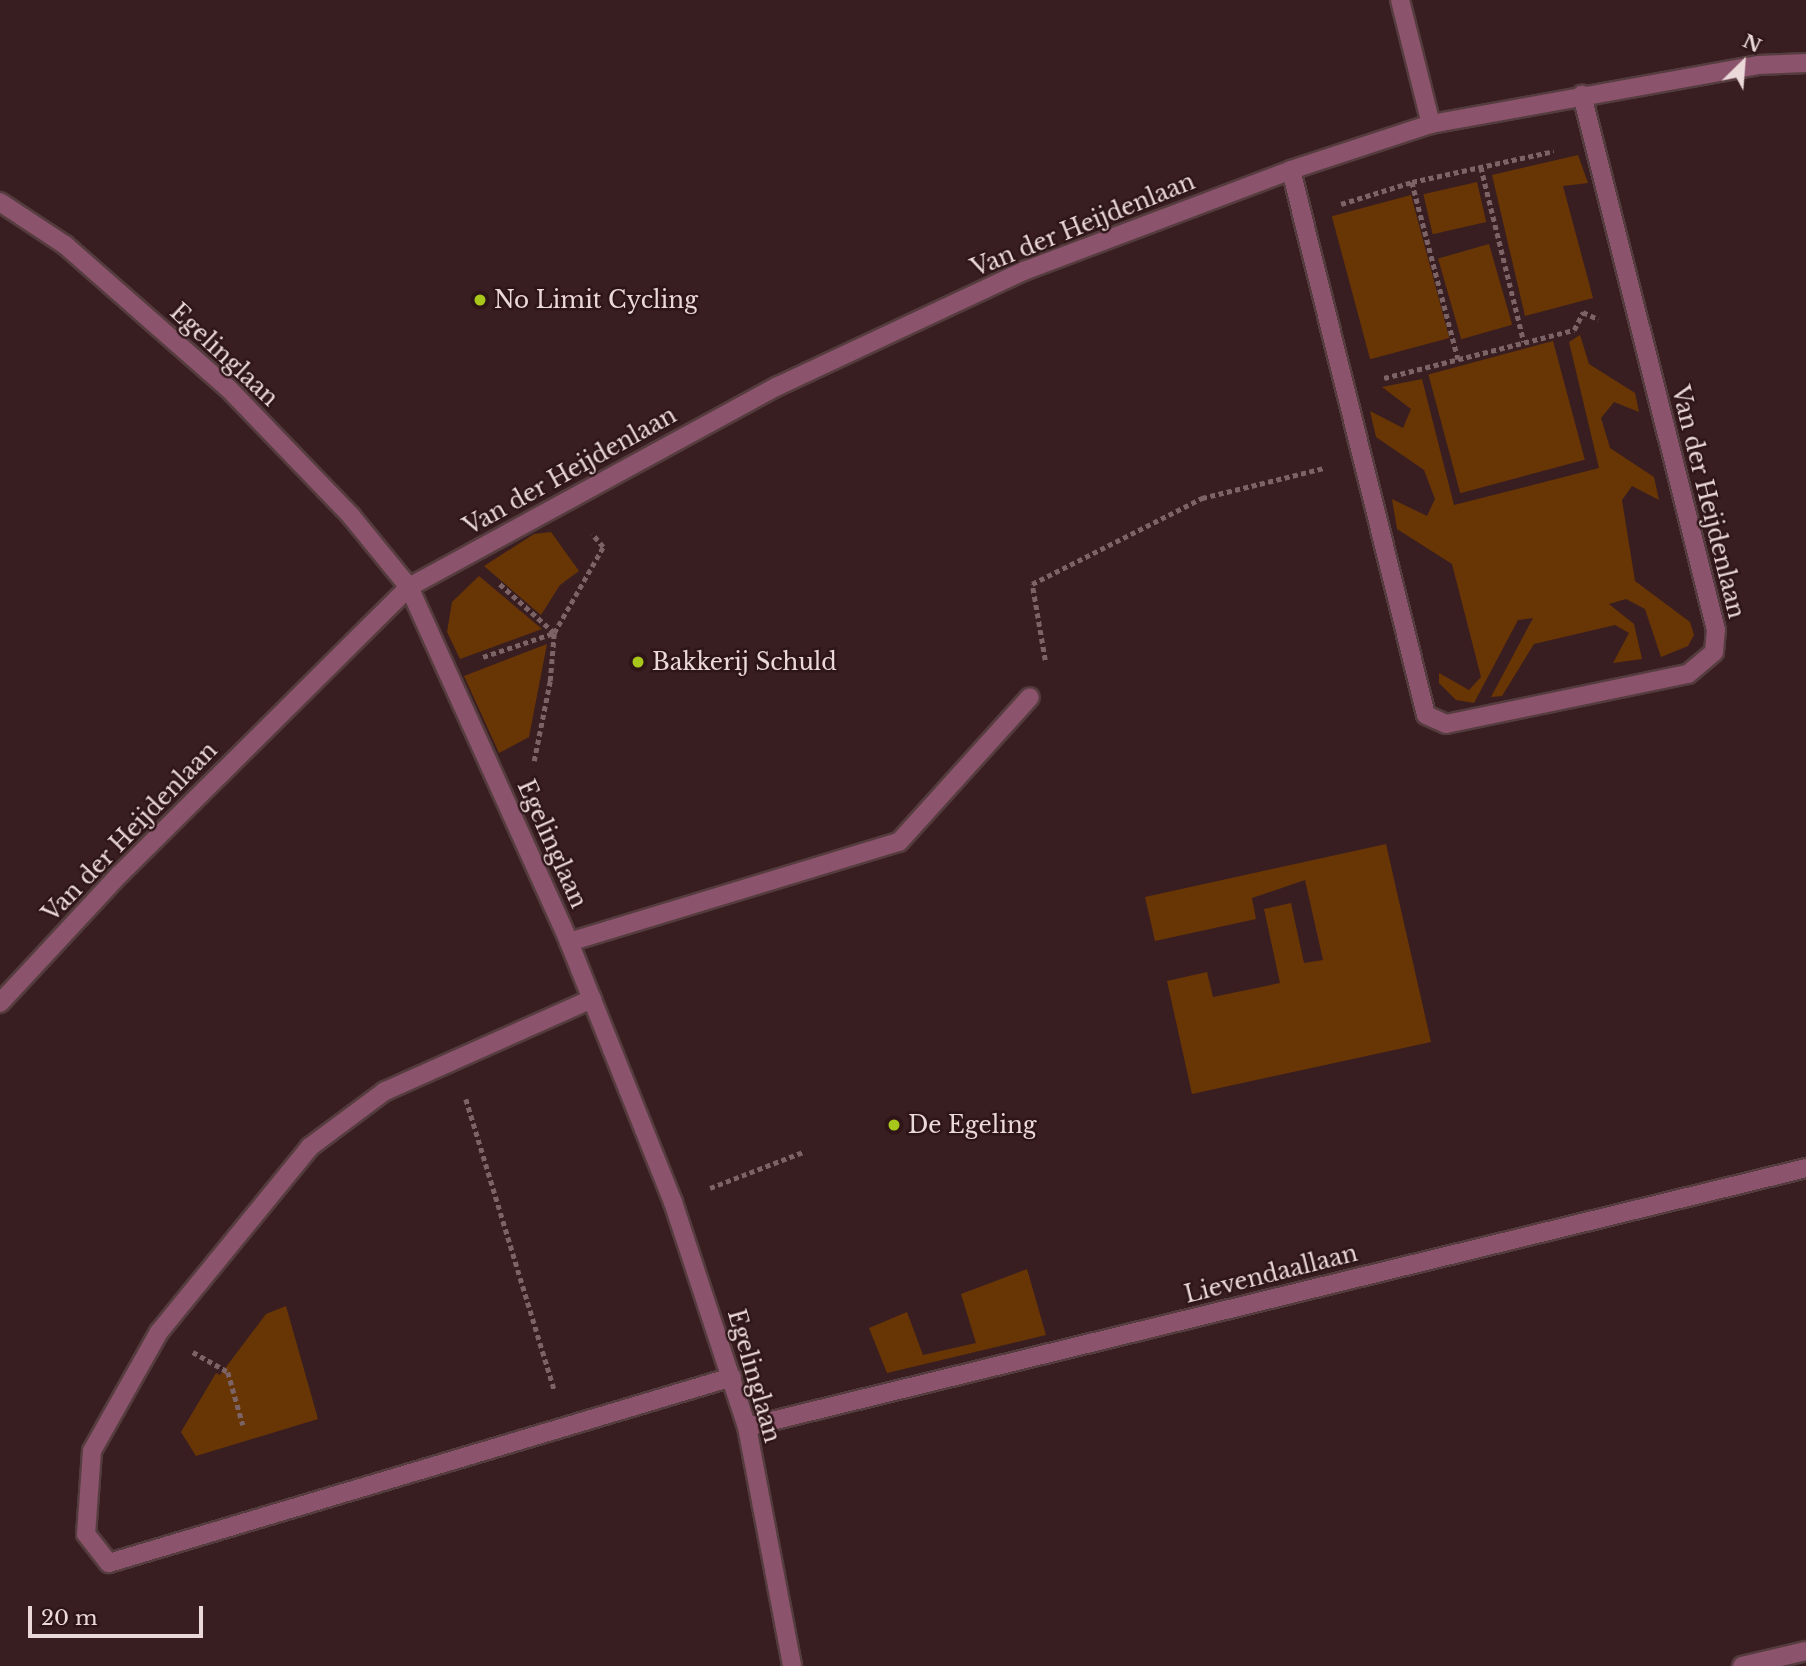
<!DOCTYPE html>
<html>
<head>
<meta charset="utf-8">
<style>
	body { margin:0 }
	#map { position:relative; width:1806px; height:1666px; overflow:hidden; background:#391e21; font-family:"Libre Baskerville",serif }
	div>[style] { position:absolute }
	.green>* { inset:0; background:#683505; transform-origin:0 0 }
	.path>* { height:4.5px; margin-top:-2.25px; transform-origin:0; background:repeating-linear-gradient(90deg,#7b6366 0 5px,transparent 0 8.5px) }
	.roads { filter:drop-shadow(2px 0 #553c3e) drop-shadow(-2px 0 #553c3e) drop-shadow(0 2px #553c3e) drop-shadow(0 -2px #553c3e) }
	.service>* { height:18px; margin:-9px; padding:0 9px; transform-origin:9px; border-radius:9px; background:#8b536c }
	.minor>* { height:18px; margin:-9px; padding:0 9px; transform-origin:9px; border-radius:9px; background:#8b536c }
	.tertiary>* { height:18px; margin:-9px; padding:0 9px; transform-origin:9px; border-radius:9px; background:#8b536c }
	.dots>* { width:19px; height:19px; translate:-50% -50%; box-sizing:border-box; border:4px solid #2e1518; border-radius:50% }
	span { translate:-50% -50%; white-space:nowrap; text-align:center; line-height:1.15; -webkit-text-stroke:5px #2e1518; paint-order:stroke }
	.street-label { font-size:23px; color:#ebd8d9 }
	.poi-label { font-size:23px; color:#ebd8d9 }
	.left { translate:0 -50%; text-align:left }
	.north { position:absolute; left:1708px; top:28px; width:70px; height:70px; -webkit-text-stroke:5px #2e1518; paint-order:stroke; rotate:25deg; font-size:19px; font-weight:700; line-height:28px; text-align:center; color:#ebd8d9 }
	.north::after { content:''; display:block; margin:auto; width:24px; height:32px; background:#ebd8d9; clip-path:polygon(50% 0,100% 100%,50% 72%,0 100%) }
	.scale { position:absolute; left:28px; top:1606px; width:175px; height:32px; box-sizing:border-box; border:4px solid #ebd8d9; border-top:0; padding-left:9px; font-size:21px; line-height:24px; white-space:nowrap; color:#ebd8d9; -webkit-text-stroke:5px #2e1518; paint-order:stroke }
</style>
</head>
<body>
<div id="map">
	<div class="green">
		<i style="clip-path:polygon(1578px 155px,1588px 183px,1563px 186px,1593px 298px,1525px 316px,1492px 175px)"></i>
		<i style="left:1477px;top:182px;width:41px;height:55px;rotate:77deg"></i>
		<i style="left:1411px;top:195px;width:148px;height:82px;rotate:75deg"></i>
		<i style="left:1489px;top:244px;width:84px;height:53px;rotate:74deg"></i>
		<i style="clip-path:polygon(1580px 335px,1589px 364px,1635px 393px,1639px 412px,1614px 402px,1601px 418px,1610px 448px,1654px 477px,1659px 500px,1632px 486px,1622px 500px,1635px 581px,1690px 622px,1694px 635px,1688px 646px,1661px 657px,1645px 609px,1626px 599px,1609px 604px,1634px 624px,1642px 659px,1613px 663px,1629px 633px,1615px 625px,1534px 644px,1502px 696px,1491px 697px,1533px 618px,1518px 620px,1474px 703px,1456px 700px,1439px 683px,1439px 673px,1469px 690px,1481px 677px,1452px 564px,1397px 529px,1392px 499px,1427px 516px,1435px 499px,1424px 470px,1376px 437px,1370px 411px,1403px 428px,1411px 409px,1382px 387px,1422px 379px,1454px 505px,1599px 468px,1569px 342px)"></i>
		<i style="left:1553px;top:341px;width:123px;height:129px;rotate:75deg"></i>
		<i style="clip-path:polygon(551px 532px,579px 571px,560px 585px,541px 615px,484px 566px,534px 534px)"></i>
		<i style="clip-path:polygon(479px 576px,542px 629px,460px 659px,447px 632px,452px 602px)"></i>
		<i style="clip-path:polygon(547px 644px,529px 737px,499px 753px,464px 676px)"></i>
		<i style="clip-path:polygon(1386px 844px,1431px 1042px,1192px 1094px,1167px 981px,1207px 972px,1213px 997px,1280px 983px,1264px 909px,1291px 903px,1304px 963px,1323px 960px,1305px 880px,1252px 898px,1256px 919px,1155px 941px,1145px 897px)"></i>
		<i style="clip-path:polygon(1027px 1269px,1046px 1335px,887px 1373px,869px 1328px,907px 1312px,923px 1355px,976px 1343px,961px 1294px)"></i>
		<i style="clip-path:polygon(286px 1306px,318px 1419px,196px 1456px,181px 1432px,216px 1373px,220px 1375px,266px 1314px)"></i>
	</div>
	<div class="path">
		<i style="left:1481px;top:167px;width:180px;rotate:76.2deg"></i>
		<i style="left:1412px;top:182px;width:145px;rotate:-12.3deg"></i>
		<i style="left:1341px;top:204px;width:74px;rotate:-17.2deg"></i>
		<i style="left:1412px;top:182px;width:183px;rotate:75.4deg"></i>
		<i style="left:1384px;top:378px;width:196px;rotate:-14.2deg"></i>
		<i style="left:1574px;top:330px;width:20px;rotate:-63deg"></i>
		<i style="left:1583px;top:312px;width:17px;rotate:25deg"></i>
		<i style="left:483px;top:657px;width:75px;rotate:-18.7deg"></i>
		<i style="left:554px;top:633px;width:75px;rotate:-138.2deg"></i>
		<i style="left:1045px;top:660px;width:77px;rotate:-99.7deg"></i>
		<i style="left:1032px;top:584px;width:191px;rotate:-26.8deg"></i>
		<i style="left:1202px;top:498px;width:126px;rotate:-13.8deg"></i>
		<i style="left:534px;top:761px;width:82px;rotate:-78.7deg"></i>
		<i style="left:550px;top:681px;width:48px;rotate:-85.2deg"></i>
		<i style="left:554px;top:633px;width:99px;rotate:-60.3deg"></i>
		<i style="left:603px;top:547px;width:17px;rotate:-130deg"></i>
		<i style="left:466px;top:1099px;width:303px;rotate:73.1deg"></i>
		<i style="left:710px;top:1188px;width:100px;rotate:-21.2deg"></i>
		<i style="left:193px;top:1352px;width:40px;rotate:29.7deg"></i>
		<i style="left:228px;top:1372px;width:55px;rotate:74.2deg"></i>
	</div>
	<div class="roads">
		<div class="service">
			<i style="left:569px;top:942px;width:345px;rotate:-16.9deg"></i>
			<i style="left:899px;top:842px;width:195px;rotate:-47.9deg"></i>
			<i style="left:592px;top:999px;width:227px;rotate:156deg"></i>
			<i style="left:385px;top:1091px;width:94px;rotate:143.3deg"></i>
			<i style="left:310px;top:1147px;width:239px;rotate:129.2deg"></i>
			<i style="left:159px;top:1332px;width:137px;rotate:119.4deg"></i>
			<i style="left:92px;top:1451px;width:83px;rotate:94.1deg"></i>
			<i style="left:86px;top:1534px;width:37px;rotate:52deg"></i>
			<i style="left:109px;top:1563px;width:650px;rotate:-16.62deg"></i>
		</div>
		<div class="minor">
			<i style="left:1400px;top:0;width:128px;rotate:76deg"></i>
			<i style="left:1291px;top:170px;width:561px;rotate:76.09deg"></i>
			<i style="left:1426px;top:715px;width:22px;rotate:24deg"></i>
			<i style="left:1446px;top:724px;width:247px;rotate:-11.7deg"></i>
			<i style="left:1688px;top:674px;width:34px;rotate:-40deg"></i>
			<i style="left:1714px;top:652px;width:22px;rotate:-85deg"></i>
			<i style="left:1716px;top:630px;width:552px;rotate:-104.06deg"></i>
			<i style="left:0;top:202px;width:78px;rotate:33.5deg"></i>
			<i style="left:65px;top:245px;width:217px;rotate:41.3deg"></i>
			<i style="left:228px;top:388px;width:178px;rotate:46.1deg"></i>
			<i style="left:351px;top:516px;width:92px;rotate:50.8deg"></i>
			<i style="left:409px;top:587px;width:389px;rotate:65.7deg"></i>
			<i style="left:569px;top:942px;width:280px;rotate:68.2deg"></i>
			<i style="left:673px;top:1202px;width:237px;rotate:71.8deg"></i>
			<i style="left:747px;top:1427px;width:243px;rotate:79.3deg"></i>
			<i style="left:0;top:1003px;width:176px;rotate:-47.1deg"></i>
			<i style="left:120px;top:874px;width:407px;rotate:-44.8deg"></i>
			<i style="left:409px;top:587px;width:420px;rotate:-28.6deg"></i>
			<i style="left:778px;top:386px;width:272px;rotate:-25.1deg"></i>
			<i style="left:1024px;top:271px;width:285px;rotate:-20.7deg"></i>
			<i style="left:1291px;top:170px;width:147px;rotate:-18.2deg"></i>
			<i style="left:1431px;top:124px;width:332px;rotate:-10.2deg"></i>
			<i style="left:1758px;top:65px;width:48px;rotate:-2.4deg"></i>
			<i style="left:747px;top:1427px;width:1090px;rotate:-13.74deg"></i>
		</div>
		<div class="tertiary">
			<i style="left:1742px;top:1666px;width:66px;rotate:-13.2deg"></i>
		</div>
	</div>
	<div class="dots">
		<i style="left:480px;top:300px;background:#a9c71a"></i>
		<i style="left:638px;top:662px;background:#a9c71a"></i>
		<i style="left:894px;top:1125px;background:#a9c71a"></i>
	</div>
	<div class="street-label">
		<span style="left:1083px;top:225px;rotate:-22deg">Van der Heijdenlaan</span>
		<span style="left:224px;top:355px;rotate:43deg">Egelinglaan</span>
		<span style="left:570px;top:471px;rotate:-29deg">Van der Heijdenlaan</span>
		<span style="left:1708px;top:502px;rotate:76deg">Van der Heijdenlaan</span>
		<span style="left:130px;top:832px;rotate:-46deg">Van der Heijdenlaan</span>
		<span style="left:552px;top:844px;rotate:66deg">Egelinglaan</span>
		<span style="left:1271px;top:1274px;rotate:-14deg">Lievendaallaan</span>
		<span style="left:754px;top:1376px;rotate:74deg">Egelinglaan</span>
	</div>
	<div class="poi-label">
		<span class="left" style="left:494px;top:300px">No Limit Cycling</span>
		<span class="left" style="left:652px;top:662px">Bakkerij Schuld</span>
		<span class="left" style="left:908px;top:1125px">De Egeling</span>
	</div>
	<div class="north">N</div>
	<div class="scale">20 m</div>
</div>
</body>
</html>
